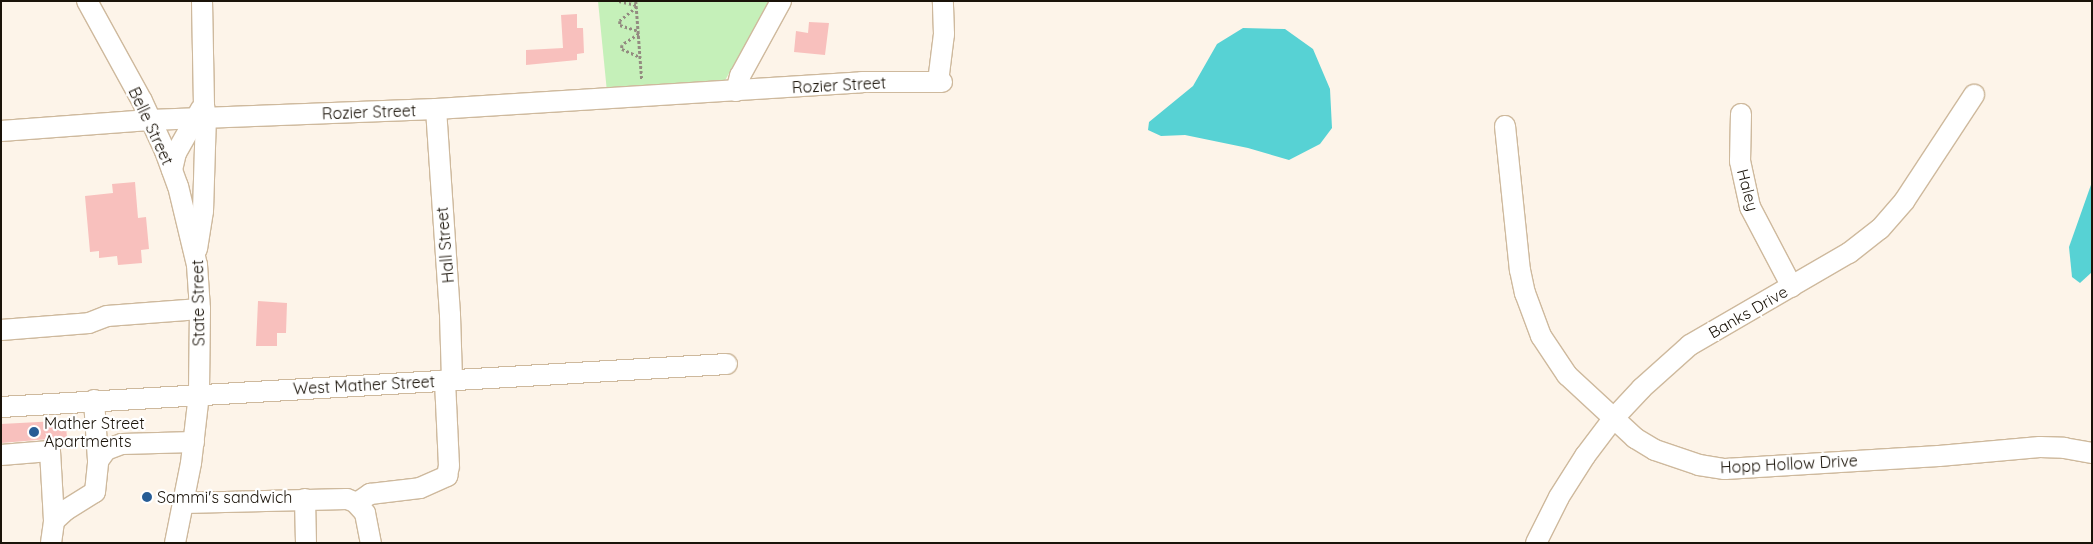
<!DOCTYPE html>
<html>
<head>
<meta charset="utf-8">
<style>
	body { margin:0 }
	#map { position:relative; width:2093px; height:544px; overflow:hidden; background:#fdf4e9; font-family:Quicksand,sans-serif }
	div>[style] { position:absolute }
	.green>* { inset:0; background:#c5f0b9 }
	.water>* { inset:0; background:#57d2d4 }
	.building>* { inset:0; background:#f8c0bd }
	.path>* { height:2.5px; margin-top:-1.25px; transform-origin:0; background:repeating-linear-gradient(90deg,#938b80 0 2.5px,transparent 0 5px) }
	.roads { filter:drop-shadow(1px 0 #ceb99d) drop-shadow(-1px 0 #ceb99d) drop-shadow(0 1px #ceb99d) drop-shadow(0 -1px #ceb99d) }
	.minor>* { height:20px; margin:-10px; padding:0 10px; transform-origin:10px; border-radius:10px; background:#fff }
	.dots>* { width:14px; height:14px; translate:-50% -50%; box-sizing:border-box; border:2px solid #fff; border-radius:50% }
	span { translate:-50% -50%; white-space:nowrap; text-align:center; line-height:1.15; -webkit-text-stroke:4.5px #fff; paint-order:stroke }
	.street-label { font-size:16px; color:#1a1309 }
	.poi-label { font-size:16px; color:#1a1309 }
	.left { translate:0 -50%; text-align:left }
	.frame { position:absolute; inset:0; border:2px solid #1a1309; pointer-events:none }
</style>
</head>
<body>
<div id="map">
	<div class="green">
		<i style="clip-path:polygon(598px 1px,770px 1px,723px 84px,607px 92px)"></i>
	</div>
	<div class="water">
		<i style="clip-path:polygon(1243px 28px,1285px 29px,1313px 49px,1330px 89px,1332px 128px,1320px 144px,1289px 160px,1248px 148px,1185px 135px,1161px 136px,1148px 130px,1149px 122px,1193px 86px,1217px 44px)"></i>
		<i style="clip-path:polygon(2092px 182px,2092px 272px,2080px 283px,2072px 277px,2069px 247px)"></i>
	</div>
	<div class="building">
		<i style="clip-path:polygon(577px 14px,577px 28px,583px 28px,584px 53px,577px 54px,577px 60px,526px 65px,526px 50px,563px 48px,561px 15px)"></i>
		<i style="clip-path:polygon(809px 22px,829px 23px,825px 55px,794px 52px,796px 31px,808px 33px)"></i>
		<i style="clip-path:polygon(135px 182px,138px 218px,146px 217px,149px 249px,141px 250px,142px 263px,118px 265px,117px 256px,99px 258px,99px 251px,90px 252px,85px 196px,113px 193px,112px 184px)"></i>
		<i style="clip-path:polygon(258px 301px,287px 303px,286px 333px,277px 333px,277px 346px,256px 346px)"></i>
		<i style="clip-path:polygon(57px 421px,57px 426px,66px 426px,67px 438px,59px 438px,59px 441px,49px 439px,1px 443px,1px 424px)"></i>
	</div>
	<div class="path">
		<i style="left:619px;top:1px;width:18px;rotate:13deg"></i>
		<i style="left:636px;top:1px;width:79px;rotate:85.7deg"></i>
		<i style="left:637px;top:7px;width:22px;rotate:141deg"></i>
		<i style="left:620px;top:21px;width:4px;rotate:90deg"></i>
		<i style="left:620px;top:25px;width:20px;rotate:18deg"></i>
		<i style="left:639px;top:34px;width:20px;rotate:147deg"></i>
		<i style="left:622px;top:45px;width:4px;rotate:90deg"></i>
		<i style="left:622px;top:49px;width:20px;rotate:24deg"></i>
	</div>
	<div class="roads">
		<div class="minor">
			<i style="left:87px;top:1px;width:114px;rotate:61.2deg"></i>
			<i style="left:142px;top:101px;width:55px;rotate:65.3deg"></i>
			<i style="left:165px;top:151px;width:37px;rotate:70deg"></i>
			<i style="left:178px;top:186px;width:81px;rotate:76.5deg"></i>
			<i style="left:197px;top:265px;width:44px;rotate:86.1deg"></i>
			<i style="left:200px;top:309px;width:85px;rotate:90.7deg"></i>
			<i style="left:199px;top:394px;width:69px;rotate:96.6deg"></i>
			<i style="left:191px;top:463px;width:82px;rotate:101.3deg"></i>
			<i style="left:938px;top:82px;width:48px;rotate:-82.9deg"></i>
			<i style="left:944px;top:34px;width:33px;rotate:-92deg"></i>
			<i style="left:736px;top:91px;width:16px;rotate:-75deg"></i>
			<i style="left:740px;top:76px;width:85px;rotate:-61.3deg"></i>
			<i style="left:436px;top:109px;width:206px;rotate:86.1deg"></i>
			<i style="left:450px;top:315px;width:65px;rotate:88.2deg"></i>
			<i style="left:1741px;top:114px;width:47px;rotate:91.2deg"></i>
			<i style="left:1740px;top:161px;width:47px;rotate:77.7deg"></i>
			<i style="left:1750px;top:207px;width:90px;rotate:62.3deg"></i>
			<i style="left:1505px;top:126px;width:145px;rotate:84.1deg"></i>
			<i style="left:1520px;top:270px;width:24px;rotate:78deg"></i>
			<i style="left:1525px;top:293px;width:46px;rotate:69.6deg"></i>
			<i style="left:1541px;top:336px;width:47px;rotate:56.3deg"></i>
			<i style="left:1567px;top:375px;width:93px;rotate:42.8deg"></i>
			<i style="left:1635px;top:438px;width:23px;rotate:31deg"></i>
			<i style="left:1655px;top:450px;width:46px;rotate:18.8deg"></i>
			<i style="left:1699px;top:465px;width:26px;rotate:9deg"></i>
			<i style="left:1725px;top:469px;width:214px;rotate:-3.5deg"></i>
			<i style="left:1939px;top:456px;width:101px;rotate:-5.1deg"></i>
			<i style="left:2040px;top:447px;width:24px;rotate:2deg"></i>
			<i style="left:2064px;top:448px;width:28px;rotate:10deg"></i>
			<i style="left:1px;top:131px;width:149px;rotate:-4.2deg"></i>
			<i style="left:150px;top:120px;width:286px;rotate:-2.2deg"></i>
			<i style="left:436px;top:109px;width:427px;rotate:-3.6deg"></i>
			<i style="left:862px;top:82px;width:80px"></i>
			<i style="left:172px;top:170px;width:17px;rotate:-77deg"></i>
			<i style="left:176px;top:153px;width:51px;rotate:-60.4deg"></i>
			<i style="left:197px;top:249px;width:38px;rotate:-81deg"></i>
			<i style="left:203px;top:211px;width:93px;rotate:-88.2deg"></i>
			<i style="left:206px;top:118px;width:13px;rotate:-99deg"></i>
			<i style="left:204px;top:105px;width:104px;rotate:-91.1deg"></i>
			<i style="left:1px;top:330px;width:88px;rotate:-4.5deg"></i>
			<i style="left:89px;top:323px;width:19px;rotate:-21deg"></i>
			<i style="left:107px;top:316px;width:93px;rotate:-4.3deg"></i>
			<i style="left:94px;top:400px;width:61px;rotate:86.2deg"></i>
			<i style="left:1px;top:407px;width:727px;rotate:-3.39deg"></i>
			<i style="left:1px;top:455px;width:49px;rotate:-4.7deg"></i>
			<i style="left:50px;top:451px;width:70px;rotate:86.7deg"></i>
			<i style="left:305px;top:499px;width:44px;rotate:88.7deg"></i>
			<i style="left:184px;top:503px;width:163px;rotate:-1.4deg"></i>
			<i style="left:347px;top:499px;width:9px;rotate:21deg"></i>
			<i style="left:355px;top:502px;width:15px;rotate:48deg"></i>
			<i style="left:365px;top:513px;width:31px;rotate:79deg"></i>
			<i style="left:357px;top:503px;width:16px;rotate:-35deg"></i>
			<i style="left:370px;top:494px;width:50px;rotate:-6.8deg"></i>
			<i style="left:420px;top:488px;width:30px;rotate:-24deg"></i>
			<i style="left:447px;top:476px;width:10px;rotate:-79deg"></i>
			<i style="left:449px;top:466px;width:86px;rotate:-92.7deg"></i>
			<i style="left:51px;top:543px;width:22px;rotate:-82deg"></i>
			<i style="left:54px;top:521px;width:16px;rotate:-43deg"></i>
			<i style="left:66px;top:510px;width:34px;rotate:-32deg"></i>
			<i style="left:95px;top:492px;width:31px;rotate:-84deg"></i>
			<i style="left:98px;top:461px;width:14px;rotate:-54deg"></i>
			<i style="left:106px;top:450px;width:17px;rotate:-21deg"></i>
			<i style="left:122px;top:444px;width:72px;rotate:-1.6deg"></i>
			<i style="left:1536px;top:543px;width:51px;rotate:-63.4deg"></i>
			<i style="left:1559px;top:497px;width:49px;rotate:-57.6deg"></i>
			<i style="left:1585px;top:456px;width:46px;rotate:-52.9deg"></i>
			<i style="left:1613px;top:419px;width:42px;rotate:-46.9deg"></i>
			<i style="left:1642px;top:388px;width:64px;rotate:-41.9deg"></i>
			<i style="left:1690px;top:345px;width:184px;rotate:-30.1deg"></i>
			<i style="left:1849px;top:253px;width:39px;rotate:-38deg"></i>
			<i style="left:1880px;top:229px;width:38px;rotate:-49deg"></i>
			<i style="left:1905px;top:200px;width:126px;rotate:-56.7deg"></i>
		</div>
	</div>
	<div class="dots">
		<i style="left:34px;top:432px;background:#275d96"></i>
		<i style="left:147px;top:497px;background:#275d96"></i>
	</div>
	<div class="street-label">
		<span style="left:839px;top:85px;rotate:-3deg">Rozier Street</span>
		<span style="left:369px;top:112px;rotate:-2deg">Rozier Street</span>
		<span style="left:151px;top:126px;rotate:65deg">Belle Street</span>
		<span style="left:1748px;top:190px;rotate:75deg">Haley</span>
		<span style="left:445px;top:245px;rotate:-95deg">Hall Street</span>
		<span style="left:198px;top:303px;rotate:-91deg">State Street</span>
		<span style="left:1748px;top:312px;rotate:-30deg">Banks Drive</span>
		<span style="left:364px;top:385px;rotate:-3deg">West Mather Street</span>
		<span style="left:1789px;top:464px;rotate:-3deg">Hopp Hollow Drive</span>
	</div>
	<div class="poi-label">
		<span class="left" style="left:44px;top:432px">Mather Street<br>Apartments</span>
		<span class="left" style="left:157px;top:497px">Sammi's sandwich</span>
	</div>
	<div class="frame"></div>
</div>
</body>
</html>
